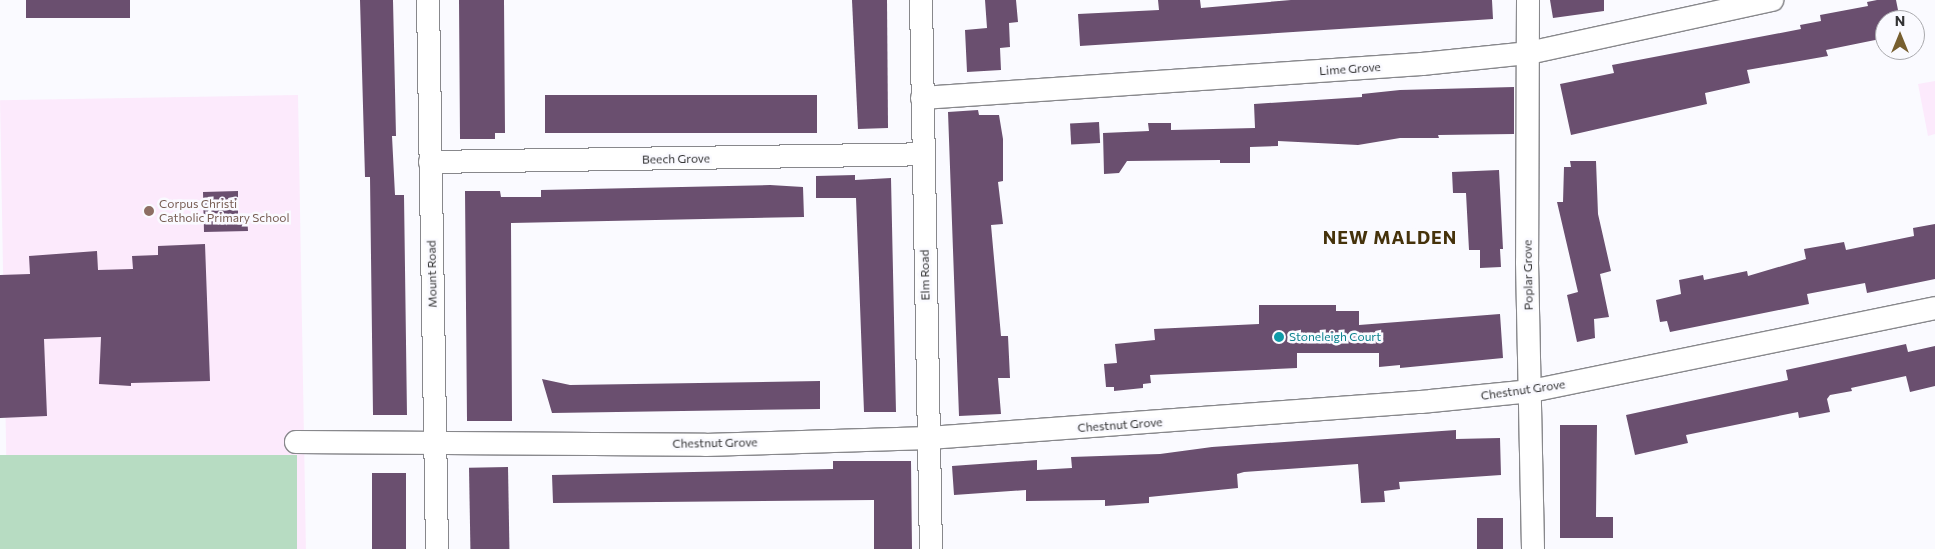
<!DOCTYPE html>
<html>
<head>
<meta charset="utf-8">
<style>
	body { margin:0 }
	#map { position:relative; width:1935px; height:549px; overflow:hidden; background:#fafaff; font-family:Commissioner,sans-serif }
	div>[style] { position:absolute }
	.education>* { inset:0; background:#fceafc; transform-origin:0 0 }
	.green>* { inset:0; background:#b7dcc2; transform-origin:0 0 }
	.building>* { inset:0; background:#6a4f6f; transform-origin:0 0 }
	.roads { filter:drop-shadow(1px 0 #88888c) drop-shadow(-1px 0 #88888c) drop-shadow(0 1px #88888c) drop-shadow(0 -1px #88888c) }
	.minor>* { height:22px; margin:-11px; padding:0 11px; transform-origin:11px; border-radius:11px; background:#fff }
	.dots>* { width:14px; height:14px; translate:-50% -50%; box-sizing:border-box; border:2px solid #fafaff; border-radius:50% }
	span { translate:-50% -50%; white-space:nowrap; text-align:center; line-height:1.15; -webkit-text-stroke:5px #fafaff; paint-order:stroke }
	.street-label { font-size:12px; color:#333334 }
	.education-label { font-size:12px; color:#785e54 }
	.left { translate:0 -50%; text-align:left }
	.culture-label { font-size:12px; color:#0d838f }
	.district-label { font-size:18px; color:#45320b; font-weight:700; letter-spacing:1px }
	.north { position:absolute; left:1875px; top:10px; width:50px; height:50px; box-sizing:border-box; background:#fafaff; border:1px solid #aaaaae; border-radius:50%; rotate:0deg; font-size:14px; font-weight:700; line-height:20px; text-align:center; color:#333334 }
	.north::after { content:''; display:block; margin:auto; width:18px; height:22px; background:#775f30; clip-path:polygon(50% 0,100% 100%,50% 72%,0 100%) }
</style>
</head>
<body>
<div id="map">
	<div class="education">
		<i style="clip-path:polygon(1935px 81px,1935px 134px,1928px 136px,1918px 84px)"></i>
		<i style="left:298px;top:95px;width:454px;height:298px;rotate:89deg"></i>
	</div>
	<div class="green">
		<i style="left:297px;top:455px;width:94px;height:297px;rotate:90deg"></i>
	</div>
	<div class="building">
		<i style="left:26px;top:0;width:104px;height:18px"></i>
		<i style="clip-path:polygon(360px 0,393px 0,396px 136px,392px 136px,395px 195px,404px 195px,407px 415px,373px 415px,370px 177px,365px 177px)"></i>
		<i style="clip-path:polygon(459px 0,504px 0,505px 133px,495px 133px,495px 139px,460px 139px)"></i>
		<i style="clip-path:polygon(852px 0,887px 0,888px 128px,858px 129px)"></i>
		<i style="clip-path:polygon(985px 0,1016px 0,1018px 22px,1009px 23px,1010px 47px,1000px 48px,1001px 70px,967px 72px,965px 30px,987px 28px)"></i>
		<i style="clip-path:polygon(1158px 0,1200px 0,1201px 8px,1291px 0,1492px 0,1493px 19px,1080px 46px,1078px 14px,1159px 10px)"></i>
		<i style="clip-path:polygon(1550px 0,1604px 0,1604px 11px,1553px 18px)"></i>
		<i style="clip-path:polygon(1877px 0,1896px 0,1900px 20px,1885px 20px,1885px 38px,1826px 50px,1828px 56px,1747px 70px,1750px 83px,1705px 93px,1707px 104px,1571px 135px,1560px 84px,1614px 73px,1612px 65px,1801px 29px,1800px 25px,1821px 21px,1820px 15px,1868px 6px,1867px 2px)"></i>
		<i style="clip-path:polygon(1514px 87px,1514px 134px,1438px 135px,1439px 138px,1400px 138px,1358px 145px,1278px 141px,1278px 146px,1250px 147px,1250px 163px,1220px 163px,1220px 160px,1127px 161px,1119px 173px,1104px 174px,1103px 133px,1149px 131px,1148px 123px,1171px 123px,1171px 130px,1255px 128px,1254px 104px,1362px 97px,1362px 94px,1400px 90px)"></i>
		<i style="left:817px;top:95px;width:38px;height:272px;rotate:90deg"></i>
		<i style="clip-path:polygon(978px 110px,979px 115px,999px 115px,1003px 139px,1003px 181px,998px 182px,1003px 224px,991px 225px,1001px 336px,1008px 336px,1010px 378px,998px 378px,1001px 414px,959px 416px,948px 112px)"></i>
		<i style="left:1099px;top:122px;width:21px;height:29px;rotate:87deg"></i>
		<i style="clip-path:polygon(1570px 161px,1596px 161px,1598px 214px,1611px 271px,1600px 274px,1609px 317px,1594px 319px,1595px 338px,1577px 342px,1567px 295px,1578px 292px,1557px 202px,1563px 202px,1564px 167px,1571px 167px)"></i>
		<i style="clip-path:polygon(1499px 170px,1503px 249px,1500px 249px,1501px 267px,1480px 268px,1480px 250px,1469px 250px,1466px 193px,1453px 193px,1452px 172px)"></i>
		<i style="clip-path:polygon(855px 175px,855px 180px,891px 178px,896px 412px,864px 412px,856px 198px,816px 198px,816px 176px)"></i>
		<i style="clip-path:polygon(770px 185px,803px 187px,804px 217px,511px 223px,512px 421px,467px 421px,465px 191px,500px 191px,501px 197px,541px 197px,541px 190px)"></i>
		<i style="clip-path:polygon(238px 191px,238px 214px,247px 214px,248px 231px,204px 232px,203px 192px)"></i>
		<i style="clip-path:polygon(1935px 224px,1935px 279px,1867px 293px,1865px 283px,1807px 294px,1809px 304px,1670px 332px,1667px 321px,1660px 322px,1656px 300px,1681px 294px,1679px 280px,1703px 275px,1704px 280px,1747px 271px,1748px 276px,1806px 259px,1804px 249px,1844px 242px,1846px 250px,1914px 236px,1913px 228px)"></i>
		<i style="clip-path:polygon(205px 244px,210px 381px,131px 383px,131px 386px,99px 384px,101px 337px,44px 339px,47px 416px,0 418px,0 275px,30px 274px,29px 256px,97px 251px,98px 270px,133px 269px,132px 256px,158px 255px,158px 246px)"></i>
		<i style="clip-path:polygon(1259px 305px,1336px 305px,1336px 311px,1359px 311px,1359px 325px,1500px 314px,1503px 358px,1400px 368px,1400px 365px,1379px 367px,1379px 353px,1297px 353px,1297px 368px,1150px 375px,1151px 383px,1143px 384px,1143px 388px,1114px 391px,1114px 387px,1106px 387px,1104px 364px,1117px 363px,1115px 344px,1155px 340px,1154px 329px,1259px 324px)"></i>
		<i style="clip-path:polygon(1906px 344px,1908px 352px,1935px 346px,1935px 386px,1910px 392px,1906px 376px,1851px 388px,1852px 391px,1830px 395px,1827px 399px,1830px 412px,1799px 418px,1798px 412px,1686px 435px,1688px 443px,1635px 455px,1626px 415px,1788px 380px,1786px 370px)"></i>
		<i style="clip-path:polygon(542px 379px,570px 385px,820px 381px,820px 409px,552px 413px)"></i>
		<i style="clip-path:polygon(1560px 425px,1597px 425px,1596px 517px,1613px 517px,1613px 538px,1560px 538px)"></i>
		<i style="clip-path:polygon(1456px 430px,1456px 439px,1500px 438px,1501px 475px,1399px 482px,1400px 489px,1384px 491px,1385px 502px,1361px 503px,1358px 464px,1244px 472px,1237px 474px,1238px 488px,1149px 497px,1149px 503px,1105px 506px,1105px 500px,1026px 501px,1026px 490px,954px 495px,952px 466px,1037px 460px,1037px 470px,1072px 468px,1071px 457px,1160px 454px,1212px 447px)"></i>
		<i style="clip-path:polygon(833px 461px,911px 461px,912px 549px,874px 549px,874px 500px,553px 503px,552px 475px,833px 469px)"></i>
		<i style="left:508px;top:467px;width:82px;height:39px;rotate:89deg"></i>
		<i style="left:372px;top:473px;width:34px;height:76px"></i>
		<i style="left:1477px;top:518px;width:26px;height:31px"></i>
	</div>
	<div class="roads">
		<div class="minor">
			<i style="left:428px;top:0;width:549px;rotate:89.06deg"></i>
			<i style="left:921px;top:0;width:549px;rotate:88.96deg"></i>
			<i style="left:1528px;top:0;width:262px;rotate:90.2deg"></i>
			<i style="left:1527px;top:262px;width:287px;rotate:88.8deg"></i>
			<i style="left:922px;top:98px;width:501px;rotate:-3.89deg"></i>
			<i style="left:1422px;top:64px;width:108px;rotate:-5.9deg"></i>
			<i style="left:1529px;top:53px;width:249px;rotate:-12.3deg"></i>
			<i style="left:430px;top:162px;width:492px;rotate:-0.9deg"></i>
			<i style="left:296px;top:442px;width:409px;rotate:0.4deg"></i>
			<i style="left:705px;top:445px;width:224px;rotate:-1.8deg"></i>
			<i style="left:929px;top:438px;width:493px;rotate:-4.2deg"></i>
			<i style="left:1421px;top:402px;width:111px;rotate:-5.7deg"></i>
			<i style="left:1531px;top:391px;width:412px;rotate:-11.6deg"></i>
		</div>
	</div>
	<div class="dots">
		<i style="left:149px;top:211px;background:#8d6e63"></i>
		<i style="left:1279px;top:337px;background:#0f9aa8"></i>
	</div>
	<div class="street-label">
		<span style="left:1350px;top:69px;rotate:-4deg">Lime Grove</span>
		<span style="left:676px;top:159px;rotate:-1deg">Beech Grove</span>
		<span style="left:432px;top:274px;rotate:-91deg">Mount Road</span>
		<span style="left:925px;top:275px;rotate:-91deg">Elm Road</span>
		<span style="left:1528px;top:275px;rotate:-91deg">Poplar Grove</span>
		<span style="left:1523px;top:390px;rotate:-8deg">Chestnut Grove</span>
		<span style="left:1120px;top:425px;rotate:-4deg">Chestnut Grove</span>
		<span style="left:715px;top:443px;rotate:-1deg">Chestnut Grove</span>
	</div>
	<div class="education-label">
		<span class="left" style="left:159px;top:211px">Corpus Christi<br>Catholic Primary School</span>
	</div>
	<div class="culture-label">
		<span class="left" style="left:1289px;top:337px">Stoneleigh Court</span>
	</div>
	<div class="district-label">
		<span style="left:1390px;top:237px">NEW MALDEN</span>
	</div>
	<div class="north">N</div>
</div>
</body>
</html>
